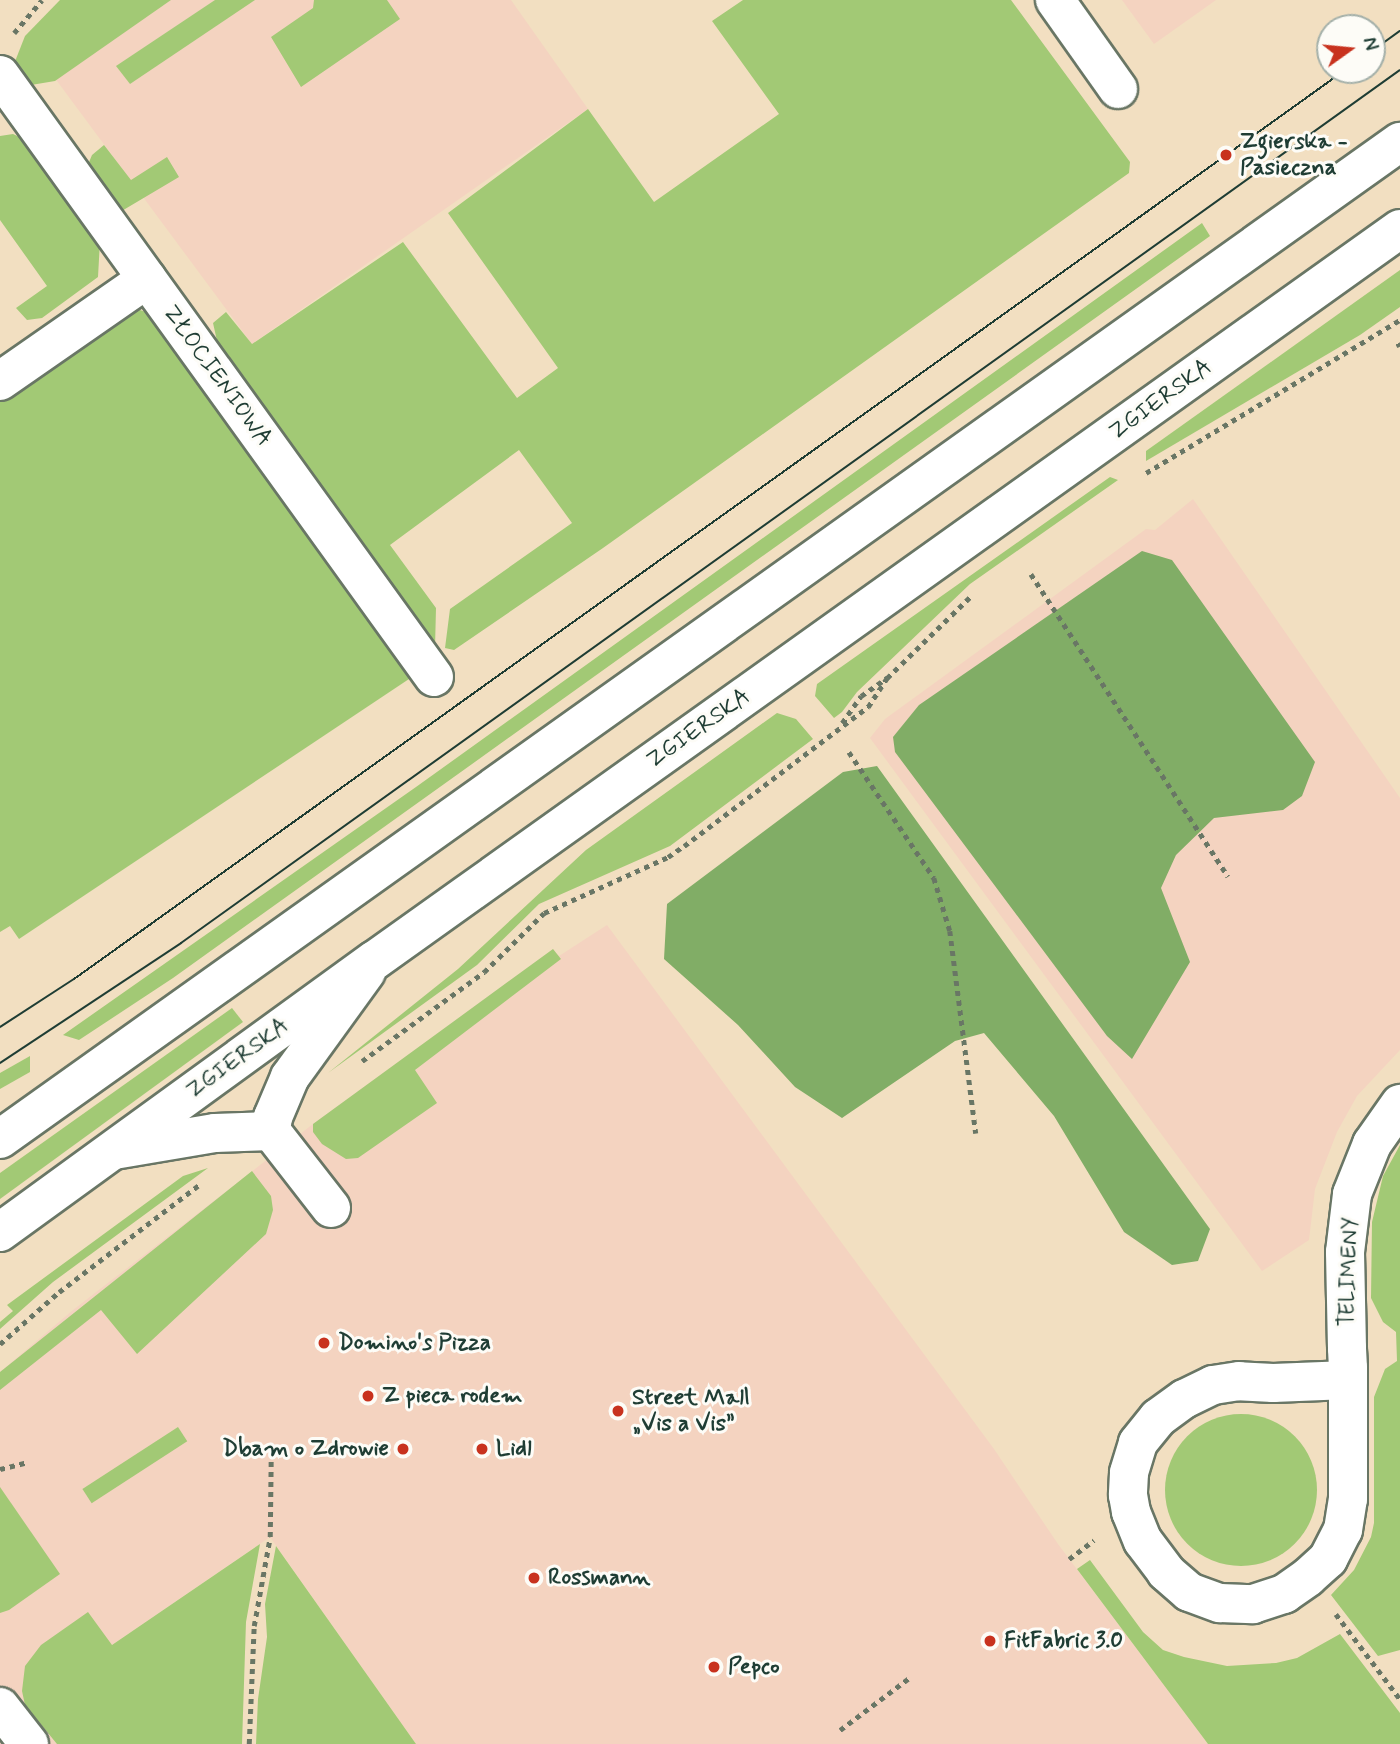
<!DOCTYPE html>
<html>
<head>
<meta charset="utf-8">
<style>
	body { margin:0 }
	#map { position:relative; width:1400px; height:1744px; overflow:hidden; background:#f2dfc1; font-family:Mynerve,sans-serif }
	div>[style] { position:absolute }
	.built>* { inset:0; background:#f4d3c0 }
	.green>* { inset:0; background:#a2c975; transform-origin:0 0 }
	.round { border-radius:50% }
	.forest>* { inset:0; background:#81ad66 }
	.path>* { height:4.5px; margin-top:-2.25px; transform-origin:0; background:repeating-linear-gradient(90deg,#697665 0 5px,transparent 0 10px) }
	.roads { filter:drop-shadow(2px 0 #697665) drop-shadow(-2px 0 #697665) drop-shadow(0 2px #697665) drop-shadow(0 -2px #697665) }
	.minor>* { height:38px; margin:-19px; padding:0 19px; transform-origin:19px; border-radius:19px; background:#fff }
	.major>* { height:38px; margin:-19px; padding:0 19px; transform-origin:19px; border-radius:19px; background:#fff }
	.tram>* { height:2px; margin:-1px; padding:0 1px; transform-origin:1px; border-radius:1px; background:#1f3d34 }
	.dots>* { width:19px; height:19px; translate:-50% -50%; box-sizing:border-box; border:4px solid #fdfcf7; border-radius:50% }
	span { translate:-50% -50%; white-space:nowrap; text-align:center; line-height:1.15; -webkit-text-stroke:6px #fdfcf7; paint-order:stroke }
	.poi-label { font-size:23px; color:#1f3d34; font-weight:700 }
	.left { translate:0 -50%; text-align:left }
	.right { translate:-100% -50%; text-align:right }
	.street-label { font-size:23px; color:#1f3d34 }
	.north { position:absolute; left:1316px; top:14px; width:70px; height:70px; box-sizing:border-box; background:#fdfcf7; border:2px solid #a4b0a9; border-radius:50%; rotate:75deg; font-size:19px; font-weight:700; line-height:28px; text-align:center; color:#1f3d34 }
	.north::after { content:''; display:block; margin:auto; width:24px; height:32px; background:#c8321e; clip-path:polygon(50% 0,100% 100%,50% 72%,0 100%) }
</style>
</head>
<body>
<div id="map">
	<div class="built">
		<i style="clip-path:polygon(105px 0,511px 0,588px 109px,252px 344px,34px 50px)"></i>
		<i style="clip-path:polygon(1122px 0,1216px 0,1154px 44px)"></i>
		<i style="clip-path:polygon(1193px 499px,1400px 798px,1400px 1050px,1357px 1096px,1337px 1132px,1315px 1189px,1309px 1240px,1262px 1271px,870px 738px,885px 719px,1146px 529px,1155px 530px)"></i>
		<i style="clip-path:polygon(607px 925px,994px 1449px,1058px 1544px,1208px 1744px,416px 1744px,270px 1537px,112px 1645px,159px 1744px,0 1744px,0 1372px,73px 1310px,313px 1124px,553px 949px,559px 956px)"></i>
	</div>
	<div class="green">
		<i style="clip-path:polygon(60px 0,171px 0,55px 81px,25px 86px,14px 64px,25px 36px)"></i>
		<i style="clip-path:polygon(215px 0,255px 0,130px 84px,116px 66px)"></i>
		<i style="clip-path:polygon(314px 0,387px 0,400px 19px,301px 87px,271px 37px,313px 8px)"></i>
		<i style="clip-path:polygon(743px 0,1011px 0,1130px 162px,1129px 173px,603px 548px,454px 650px,445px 648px,450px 609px,572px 523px,519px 450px,390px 545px,436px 608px,435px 648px,222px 363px,213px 323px,226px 312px,252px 344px,403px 242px,517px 398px,558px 368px,448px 213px,588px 109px,654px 202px,779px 114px,712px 21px)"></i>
		<i style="clip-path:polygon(13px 134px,34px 144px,100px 241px,98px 277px,42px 318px,27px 320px,16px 308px,47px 286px,0 220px,0 136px)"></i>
		<i style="clip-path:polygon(104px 145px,131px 180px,167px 157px,179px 177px,120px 212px,87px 167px,92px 155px)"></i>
		<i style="clip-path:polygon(1202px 223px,1210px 236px,173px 978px,79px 1040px,63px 1035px,416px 787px)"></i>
		<i style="clip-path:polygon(1400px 270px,1400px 307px,1360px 335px,1146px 461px,1146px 451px)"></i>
		<i style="clip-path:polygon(140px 310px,152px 314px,412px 677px,19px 939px,10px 926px,0 932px,0 400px,123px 312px)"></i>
		<i style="clip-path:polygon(1110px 477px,1118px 480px,970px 584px,857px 692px,842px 712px,834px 718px,815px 696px,817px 684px)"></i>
		<i style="clip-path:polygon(777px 713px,796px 719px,813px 739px,670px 846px,539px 904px,477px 965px,328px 1073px,458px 969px,586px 850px)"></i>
		<i style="clip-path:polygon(553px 949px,561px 959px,415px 1070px,437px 1103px,358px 1158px,346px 1159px,322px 1144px,313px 1132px,313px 1124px)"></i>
		<i style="clip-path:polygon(232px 1008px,243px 1022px,0 1199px,0 1173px)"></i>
		<i style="clip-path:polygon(30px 1056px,30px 1072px,0 1089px,0 1073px)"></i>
		<i style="clip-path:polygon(1400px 1145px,1400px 1650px,1378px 1656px,1331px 1595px,1354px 1570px,1371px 1537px,1374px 1523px,1374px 1397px,1385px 1369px,1397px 1361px,1396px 1332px,1383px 1322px,1371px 1298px,1372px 1222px,1383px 1176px)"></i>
		<i style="clip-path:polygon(208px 1168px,53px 1282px,0 1329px,0 1322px,13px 1311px,7px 1305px,183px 1176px)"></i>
		<i style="clip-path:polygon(252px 1171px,271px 1196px,273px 1210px,266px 1234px,137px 1354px,101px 1310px,0 1390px,0 1372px)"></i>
		<i class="round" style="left:1165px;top:1414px;width:152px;height:152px"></i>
		<i style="left:178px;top:1427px;width:17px;height:114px;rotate:57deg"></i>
		<i style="clip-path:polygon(0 1487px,60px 1574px,9px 1610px,0 1613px)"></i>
		<i style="clip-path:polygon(260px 1544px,246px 1622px,242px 1744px,57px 1744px,25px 1705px,22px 1691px,25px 1666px,41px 1645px,88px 1612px,112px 1645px)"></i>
		<i style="clip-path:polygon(276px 1546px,416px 1744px,256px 1744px,258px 1699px,267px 1637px,265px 1604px)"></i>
		<i style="clip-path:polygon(1090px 1560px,1143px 1632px,1163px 1650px,1184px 1657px,1227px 1666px,1276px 1663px,1297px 1658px,1340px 1634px,1400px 1713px,1400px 1744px,1208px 1744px,1077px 1569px)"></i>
	</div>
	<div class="forest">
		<i style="clip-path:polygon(1142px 551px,1172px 560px,1315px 762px,1302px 796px,1283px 810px,1214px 818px,1176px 855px,1161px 888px,1190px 962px,1132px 1059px,1107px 1036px,895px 752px,893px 737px,919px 705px)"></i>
		<i style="clip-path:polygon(877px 766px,1210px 1229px,1198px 1261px,1172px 1265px,1124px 1232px,1054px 1116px,984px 1033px,955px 1041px,842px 1118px,795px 1087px,738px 1025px,664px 959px,667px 904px,843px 772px)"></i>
	</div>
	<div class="path">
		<i style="left:14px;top:33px;width:43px;rotate:-49.7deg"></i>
		<i style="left:1398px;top:343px;width:4px;rotate:63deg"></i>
		<i style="left:1146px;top:473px;width:297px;rotate:-31.1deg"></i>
		<i style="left:1031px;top:574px;width:361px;rotate:56.9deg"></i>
		<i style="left:842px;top:723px;width:33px;rotate:-55deg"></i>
		<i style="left:861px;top:696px;width:32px;rotate:-35deg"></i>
		<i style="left:887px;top:678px;width:116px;rotate:-44.3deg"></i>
		<i style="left:849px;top:752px;width:152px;rotate:56deg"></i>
		<i style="left:934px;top:878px;width:55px;rotate:73.2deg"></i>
		<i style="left:950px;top:931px;width:204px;rotate:82.7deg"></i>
		<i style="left:362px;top:1061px;width:151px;rotate:-36.1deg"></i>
		<i style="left:484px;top:972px;width:84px;rotate:-44.5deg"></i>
		<i style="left:544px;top:913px;width:136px;rotate:-24.3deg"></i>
		<i style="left:668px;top:857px;width:19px;rotate:-35deg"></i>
		<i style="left:684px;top:846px;width:231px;rotate:-37.1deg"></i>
		<i style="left:868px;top:707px;width:35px;rotate:-57deg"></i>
		<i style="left:0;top:1344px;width:79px;rotate:-41.4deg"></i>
		<i style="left:59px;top:1292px;width:176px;rotate:-37.4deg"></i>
		<i style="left:0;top:1469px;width:29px;rotate:-14deg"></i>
		<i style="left:1069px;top:1559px;width:31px;rotate:-37deg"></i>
		<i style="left:1336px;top:1614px;width:106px;rotate:53deg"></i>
		<i style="left:840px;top:1730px;width:86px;rotate:-37deg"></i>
		<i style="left:249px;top:1744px;width:118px;rotate:-87.6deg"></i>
		<i style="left:254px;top:1626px;width:90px;rotate:-79.8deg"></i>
		<i style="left:270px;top:1537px;width:78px;rotate:-89.3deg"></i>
	</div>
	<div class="roads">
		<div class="minor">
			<i style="left:1055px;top:0;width:109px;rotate:54.7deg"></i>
			<i style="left:0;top:75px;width:742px;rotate:54.21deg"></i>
			<i style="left:0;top:381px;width:179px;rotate:-34.8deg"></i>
			<i style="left:114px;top:1150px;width:102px;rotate:-9.6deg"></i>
			<i style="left:215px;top:1133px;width:56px;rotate:-2deg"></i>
			<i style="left:331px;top:1208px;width:98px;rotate:-127.9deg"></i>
			<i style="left:271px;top:1131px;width:14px;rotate:-82deg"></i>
			<i style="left:273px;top:1117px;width:43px;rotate:-67deg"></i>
			<i style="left:290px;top:1077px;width:130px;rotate:-54.1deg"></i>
			<i style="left:1348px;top:1380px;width:75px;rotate:177.7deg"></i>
			<i style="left:1273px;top:1383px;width:34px;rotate:-177deg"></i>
			<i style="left:1239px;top:1381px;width:26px;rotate:171deg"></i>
			<i style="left:1213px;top:1385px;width:32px;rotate:154deg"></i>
			<i style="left:1184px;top:1399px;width:32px;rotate:144deg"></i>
			<i style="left:1158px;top:1418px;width:32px;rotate:129deg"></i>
			<i style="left:1138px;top:1443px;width:31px;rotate:107deg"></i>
			<i style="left:1129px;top:1473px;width:22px;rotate:93deg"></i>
			<i style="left:1128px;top:1495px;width:17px;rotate:80deg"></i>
			<i style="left:1131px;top:1512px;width:31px;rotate:68deg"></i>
			<i style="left:1143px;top:1541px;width:39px;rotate:53deg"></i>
			<i style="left:1166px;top:1572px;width:30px;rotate:41deg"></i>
			<i style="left:1189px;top:1592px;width:33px;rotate:20deg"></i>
			<i style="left:1220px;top:1603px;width:33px;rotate:2deg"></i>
			<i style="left:1253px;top:1604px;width:33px;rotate:-18deg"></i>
			<i style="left:1284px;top:1594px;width:29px;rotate:-35deg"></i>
			<i style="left:1308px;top:1577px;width:27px;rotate:-42deg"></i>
			<i style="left:1328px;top:1559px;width:33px;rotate:-63deg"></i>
			<i style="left:1343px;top:1530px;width:31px;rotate:-81deg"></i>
			<i style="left:1348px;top:1499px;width:131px;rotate:-90deg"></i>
			<i style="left:1348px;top:1368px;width:20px;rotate:-93deg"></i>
			<i style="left:1347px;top:1348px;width:96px;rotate:-91.2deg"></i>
			<i style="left:1345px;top:1252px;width:58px;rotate:-83.1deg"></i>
			<i style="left:1352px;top:1194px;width:54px;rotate:-68.2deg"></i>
			<i style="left:1372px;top:1144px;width:49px;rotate:-55deg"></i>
			<i style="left:0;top:1707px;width:47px;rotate:51.9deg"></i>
		</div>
		<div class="major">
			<i style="left:0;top:1139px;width:1719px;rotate:-35.46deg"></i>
			<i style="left:0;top:1232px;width:463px;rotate:-36deg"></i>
			<i style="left:375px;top:960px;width:1259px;rotate:-35.5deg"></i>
		</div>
	</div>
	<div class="tram">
		<i style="left:1372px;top:51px;width:34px;rotate:-36deg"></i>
		<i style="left:0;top:1027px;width:88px;rotate:-33deg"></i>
		<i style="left:74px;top:979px;width:1563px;rotate:-35.57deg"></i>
		<i style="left:0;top:1063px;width:217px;rotate:-33.5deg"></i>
		<i style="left:181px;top:943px;width:1499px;rotate:-35.61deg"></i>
	</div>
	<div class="dots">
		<i style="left:1226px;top:155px;background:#c8321e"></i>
		<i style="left:324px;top:1343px;background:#c8321e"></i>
		<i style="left:368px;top:1396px;background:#c8321e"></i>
		<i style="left:618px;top:1411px;background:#c8321e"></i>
		<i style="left:403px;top:1449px;background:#c8321e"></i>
		<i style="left:482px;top:1449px;background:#c8321e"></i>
		<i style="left:534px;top:1578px;background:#c8321e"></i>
		<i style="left:990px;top:1641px;background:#c8321e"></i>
		<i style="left:714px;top:1667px;background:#c8321e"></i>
	</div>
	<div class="poi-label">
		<span class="left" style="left:1240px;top:155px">Zgierska -<br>Pasieczna</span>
		<span class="left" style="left:338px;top:1343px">Domino's Pizza</span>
		<span class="left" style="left:382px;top:1396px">Z pieca rodem</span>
		<span class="left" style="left:632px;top:1411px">Street Mall<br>„Vis a Vis”</span>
		<span class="right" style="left:389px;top:1449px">Dbam o Zdrowie</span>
		<span class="left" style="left:496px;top:1449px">Lidl</span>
		<span class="left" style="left:548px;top:1578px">Rossmann</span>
		<span class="left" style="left:1004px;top:1641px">FitFabric 3.0</span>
		<span class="left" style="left:728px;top:1667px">Pepco</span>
	</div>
	<div class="street-label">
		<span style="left:217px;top:376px;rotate:54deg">ZŁOCIENIOWA</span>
		<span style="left:1161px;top:400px;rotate:-36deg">ZGIERSKA</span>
		<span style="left:699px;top:729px;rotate:-35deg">ZGIERSKA</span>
		<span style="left:238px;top:1059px;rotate:-36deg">ZGIERSKA</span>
		<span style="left:1349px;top:1272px;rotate:-88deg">TELIMENY</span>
	</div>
	<div class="north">N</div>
</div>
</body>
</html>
